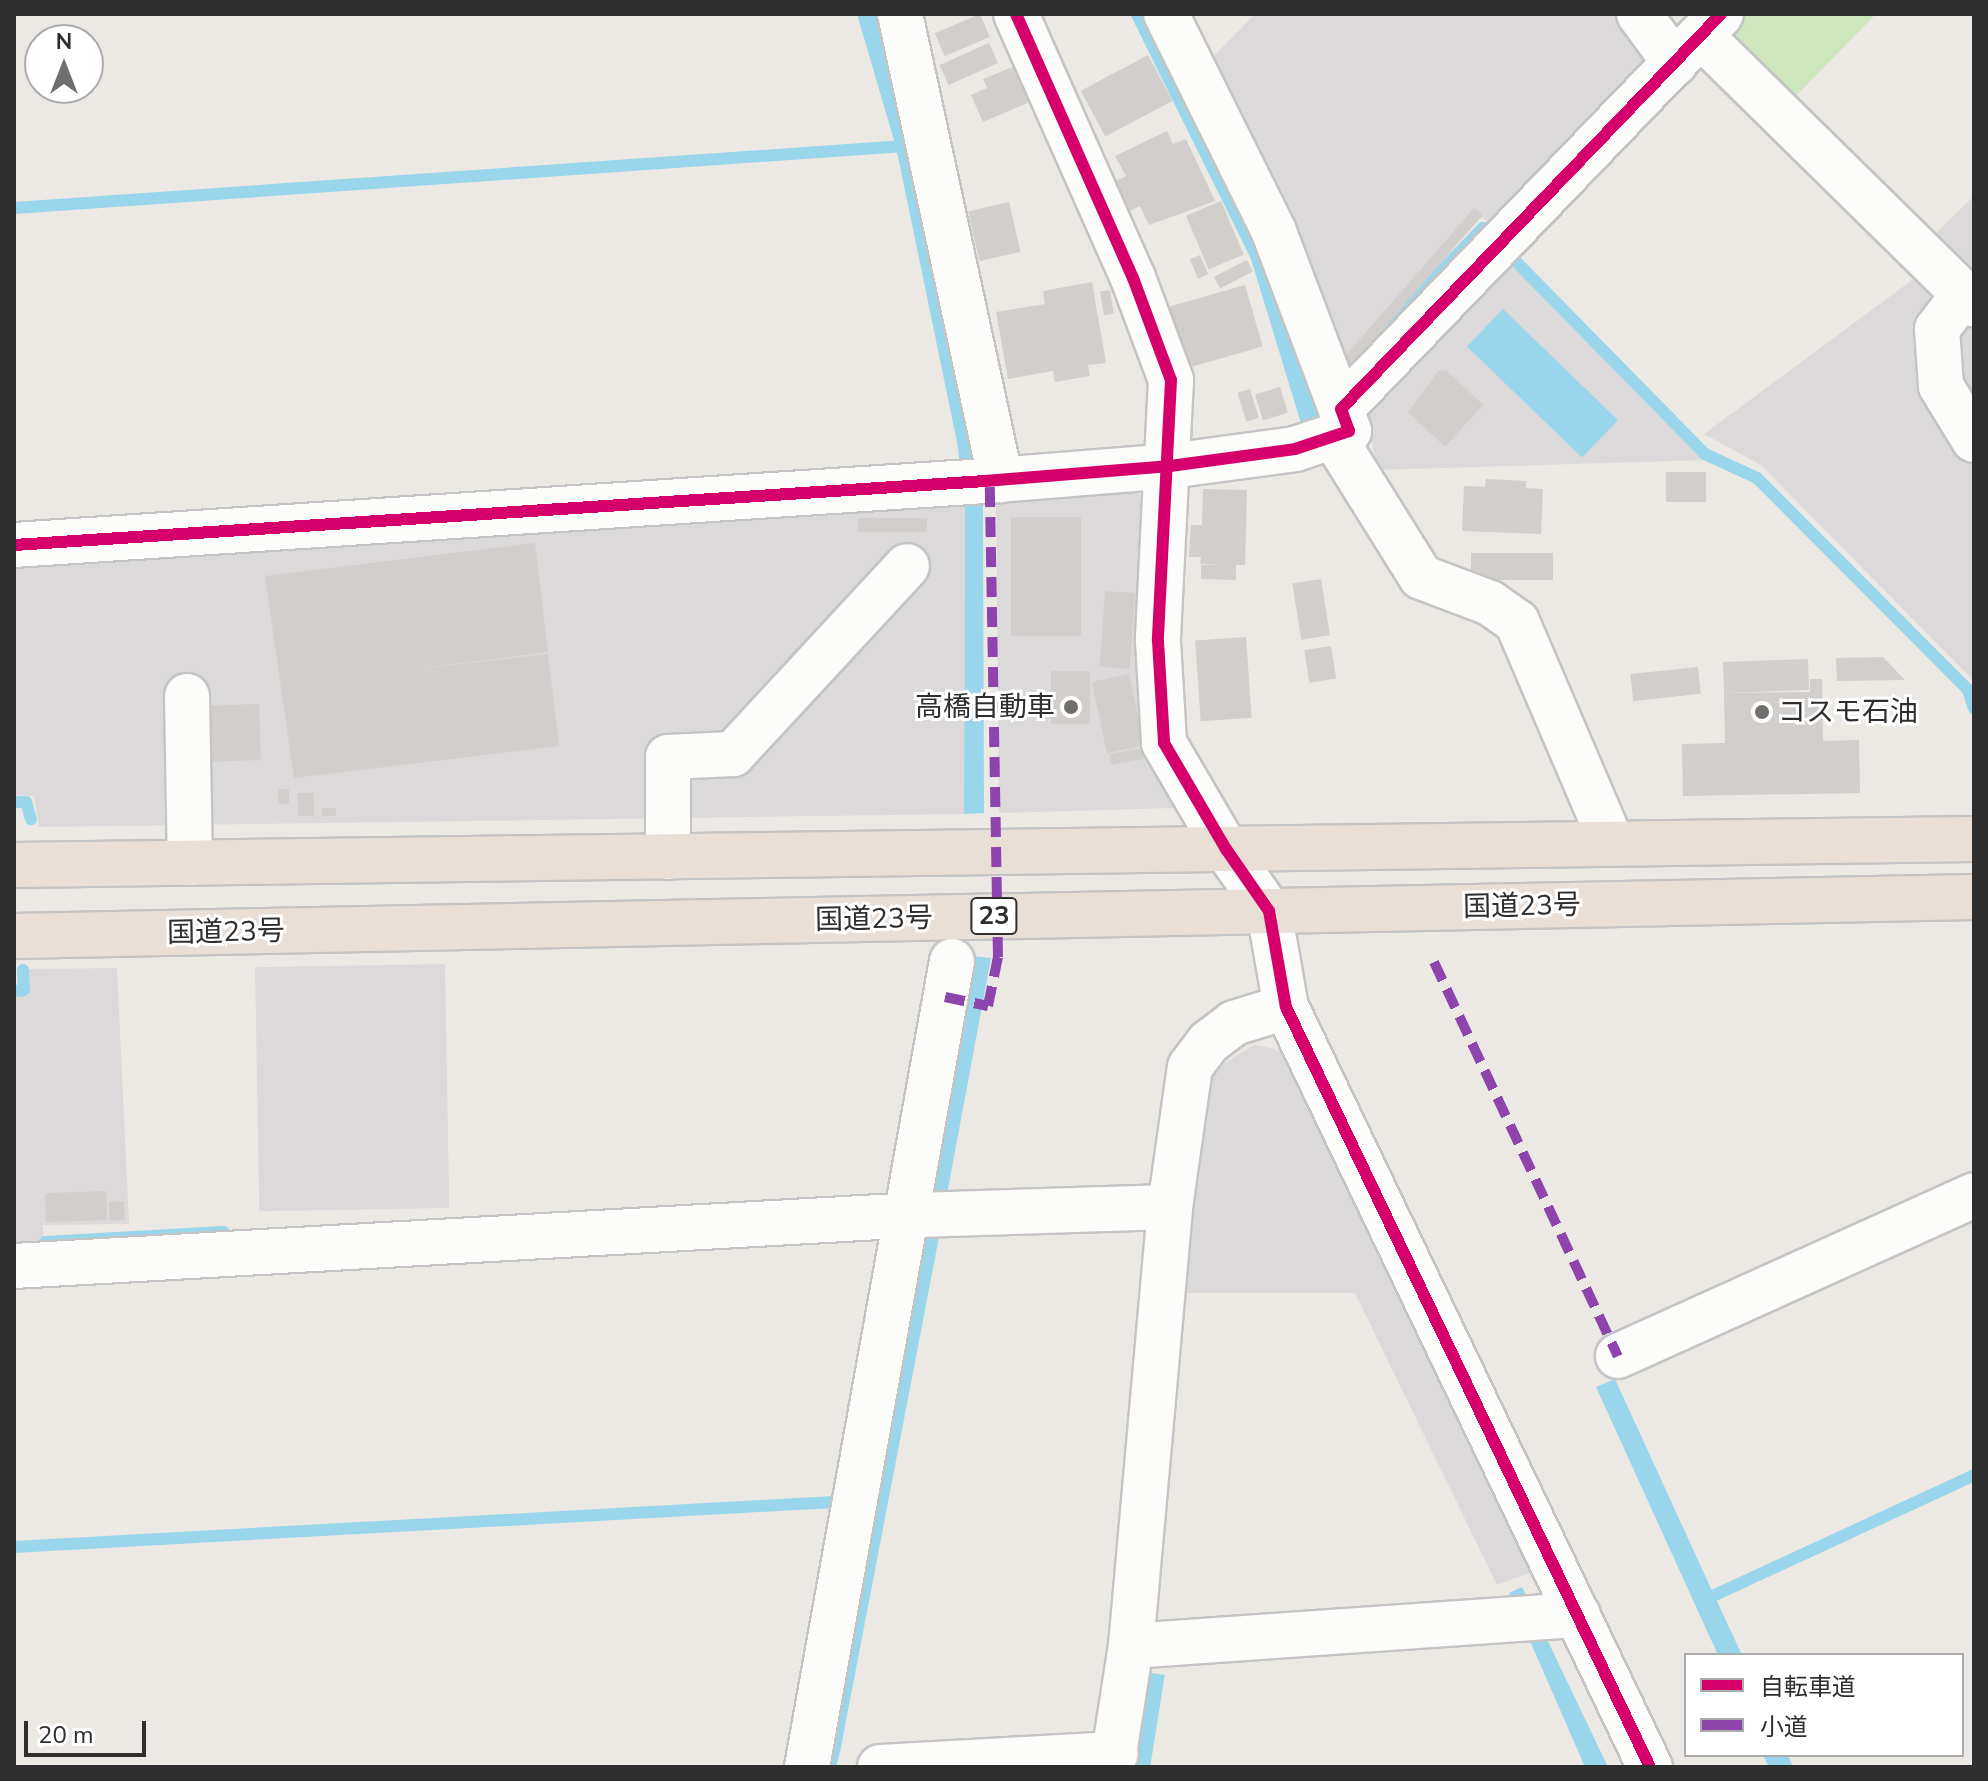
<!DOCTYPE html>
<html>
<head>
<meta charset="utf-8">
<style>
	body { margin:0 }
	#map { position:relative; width:1988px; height:1781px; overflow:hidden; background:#ece8e4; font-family:"Nunito Sans","Noto Sans JP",sans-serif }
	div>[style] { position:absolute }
	.industrial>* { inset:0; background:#dcd9db; transform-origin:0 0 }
	.green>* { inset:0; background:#cee6be }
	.water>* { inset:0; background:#99d6ec; transform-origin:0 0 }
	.stream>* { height:12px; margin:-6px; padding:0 6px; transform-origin:6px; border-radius:6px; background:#99d6ec }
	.building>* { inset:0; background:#d1cecb; transform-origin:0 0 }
	.roads { filter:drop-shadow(2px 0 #c5c4c5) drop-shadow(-2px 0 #c5c4c5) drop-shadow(0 2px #c5c4c5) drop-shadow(0 -2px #c5c4c5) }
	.minor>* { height:44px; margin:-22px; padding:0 22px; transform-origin:22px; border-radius:22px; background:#fcfcfb }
	.highway>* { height:44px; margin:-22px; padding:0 22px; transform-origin:22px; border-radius:22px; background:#eadfd6 }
	.quiet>* { height:10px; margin-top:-5px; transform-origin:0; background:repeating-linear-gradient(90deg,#8e44ad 0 20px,transparent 0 30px) }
	.cycleway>* { height:12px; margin:-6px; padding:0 6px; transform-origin:6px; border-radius:6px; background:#d6006c }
	.dots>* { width:22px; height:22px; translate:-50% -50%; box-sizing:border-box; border:4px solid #fff; border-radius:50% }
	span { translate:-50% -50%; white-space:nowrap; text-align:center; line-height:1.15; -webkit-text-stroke:6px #fff; paint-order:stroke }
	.shield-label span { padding:2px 6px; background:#fff; border:2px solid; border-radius:6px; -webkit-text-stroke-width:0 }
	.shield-label { font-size:26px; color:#2e2e2e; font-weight:700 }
	.poi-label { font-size:28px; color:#2e2e2e }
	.right { translate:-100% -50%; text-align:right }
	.left { translate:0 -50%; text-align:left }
	.street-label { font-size:28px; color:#2e2e2e }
	.frame { position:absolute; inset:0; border:16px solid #2e2e2e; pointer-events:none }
	.legend { position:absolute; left:1684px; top:1653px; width:280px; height:104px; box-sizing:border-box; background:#fff; border:2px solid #ababab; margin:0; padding:10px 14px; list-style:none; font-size:24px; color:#2e2e2e }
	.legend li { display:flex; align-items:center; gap:16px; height:40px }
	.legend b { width:40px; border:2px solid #ababab }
	.north { position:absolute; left:24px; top:24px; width:80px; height:80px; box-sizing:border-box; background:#fff; border:2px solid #ababab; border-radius:50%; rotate:0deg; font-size:22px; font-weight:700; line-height:32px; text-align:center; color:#2e2e2e }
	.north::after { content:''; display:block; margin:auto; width:28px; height:36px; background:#706f6e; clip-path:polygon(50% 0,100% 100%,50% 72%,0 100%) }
	.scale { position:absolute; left:24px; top:1721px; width:122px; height:36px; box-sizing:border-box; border:4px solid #2e2e2e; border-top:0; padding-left:10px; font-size:24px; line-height:28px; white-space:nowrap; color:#2e2e2e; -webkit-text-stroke:6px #fff; paint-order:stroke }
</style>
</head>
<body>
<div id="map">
	<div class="industrial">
		<i style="clip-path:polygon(1255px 14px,1619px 14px,1644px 50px,1644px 70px,1495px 229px,1482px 217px,1340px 367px,1210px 60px)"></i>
		<i style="clip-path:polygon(1974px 196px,1974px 282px,1930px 239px)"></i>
		<i style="clip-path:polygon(1509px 261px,1707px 460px,1377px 470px,1366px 412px)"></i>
		<i style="clip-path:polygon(1923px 272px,1974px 321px,1974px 681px,1761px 465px,1704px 434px)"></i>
		<i style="clip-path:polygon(1127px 485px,1143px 496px,1136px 688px,1150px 759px,1174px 808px,999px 813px,996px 494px)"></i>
		<i style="clip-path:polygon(965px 502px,964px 814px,39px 827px,34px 796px,14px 795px,14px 561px)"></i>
		<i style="left:445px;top:964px;width:244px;height:190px;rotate:89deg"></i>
		<i style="clip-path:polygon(117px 968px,129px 1224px,43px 1225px,43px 1251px,14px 1252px,14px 996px,29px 995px,28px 969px)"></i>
		<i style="clip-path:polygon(1254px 1045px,1276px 1049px,1294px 1063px,1536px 1570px,1497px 1585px,1355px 1293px,1181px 1293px,1208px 1086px,1216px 1068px)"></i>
	</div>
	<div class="green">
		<i style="clip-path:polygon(1735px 14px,1876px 14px,1790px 102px,1718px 31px)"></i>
	</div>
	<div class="water">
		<i style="clip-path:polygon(857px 14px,880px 14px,983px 499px,984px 813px,964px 814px,965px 502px,957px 442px,896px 147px)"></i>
		<i style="clip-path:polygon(1130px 14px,1157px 14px,1207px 113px,1324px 420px,1303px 430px,1251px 259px)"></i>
		<i style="left:1503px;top:309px;width:160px;height:52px;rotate:44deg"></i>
		<i style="clip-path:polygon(972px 956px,991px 958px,940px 1232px,840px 1752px,836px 1767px,819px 1767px)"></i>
		<i style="clip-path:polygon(1615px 1379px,1714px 1595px,1742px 1655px,1718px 1655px,1596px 1387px)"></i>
		<i style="clip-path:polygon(1522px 1587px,1608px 1767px,1585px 1767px,1509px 1593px)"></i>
		<i style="left:1146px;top:1672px;width:19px;height:97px;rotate:9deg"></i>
		<i style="clip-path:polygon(1763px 1755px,1788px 1755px,1793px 1767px,1769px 1767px)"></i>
	</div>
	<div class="stream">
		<i style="left:14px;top:208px;width:892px;rotate:-3.98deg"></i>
		<i style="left:1357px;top:358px;width:181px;rotate:-45.9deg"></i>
		<i style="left:1483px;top:228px;width:317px;rotate:45.5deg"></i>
		<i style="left:1705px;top:454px;width:57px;rotate:24.8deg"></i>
		<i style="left:1757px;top:478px;width:299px;rotate:45.1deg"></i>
		<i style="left:1968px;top:690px;width:19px;rotate:72deg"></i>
		<i style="left:14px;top:802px;width:12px"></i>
		<i style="left:26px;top:802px;width:18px;rotate:74deg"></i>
		<i style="left:14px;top:991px;width:10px;rotate:-6deg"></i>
		<i style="left:24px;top:990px;width:20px;rotate:-93deg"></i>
		<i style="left:45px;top:1242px;width:179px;rotate:-3.2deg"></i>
		<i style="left:14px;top:1547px;width:821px;rotate:-3.14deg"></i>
		<i style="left:1704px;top:1600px;width:298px;rotate:-24.8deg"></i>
	</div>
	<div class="building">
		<i style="left:980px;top:14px;width:25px;height:49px;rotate:67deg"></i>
		<i style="left:989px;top:43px;width:22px;height:54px;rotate:66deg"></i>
		<i style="left:1148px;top:55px;width:52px;height:76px;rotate:62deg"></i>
		<i style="clip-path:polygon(1015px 66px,1030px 102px,983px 122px,971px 95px,987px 88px,983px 79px)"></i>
		<i style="clip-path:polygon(1167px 131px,1173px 144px,1186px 139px,1215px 201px,1149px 225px,1140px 206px,1129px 211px,1116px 181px,1126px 176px,1115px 156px)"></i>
		<i style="left:1221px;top:201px;width:58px;height:38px;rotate:67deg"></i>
		<i style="left:1009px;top:202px;width:51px;height:42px;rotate:77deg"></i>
		<i style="left:1474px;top:208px;width:11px;height:200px;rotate:41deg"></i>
		<i style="left:1200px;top:255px;width:21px;height:11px;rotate:67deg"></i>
		<i style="left:1247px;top:260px;width:13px;height:37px;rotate:63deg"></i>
		<i style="clip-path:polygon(1092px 282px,1106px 363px,1088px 365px,1090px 376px,1055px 382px,1053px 371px,1008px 379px,996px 312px,1045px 304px,1043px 291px)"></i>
		<i style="left:1245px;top:285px;width:64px;height:79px;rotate:74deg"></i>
		<i style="left:1110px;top:290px;width:24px;height:10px;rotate:81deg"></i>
		<i style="clip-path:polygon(1439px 370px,1447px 371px,1483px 405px,1445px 447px,1408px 412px)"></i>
		<i style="left:1280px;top:387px;width:27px;height:26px;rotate:73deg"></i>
		<i style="left:1250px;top:389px;width:30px;height:13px;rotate:73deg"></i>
		<i style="left:1666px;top:472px;width:40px;height:30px"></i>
		<i style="clip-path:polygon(1486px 479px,1526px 481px,1526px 488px,1543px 489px,1541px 534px,1462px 531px,1464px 486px,1485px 487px)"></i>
		<i style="clip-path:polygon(1203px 489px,1247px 490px,1245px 565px,1236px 565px,1236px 580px,1201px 579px,1201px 565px,1221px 565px,1200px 564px,1201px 557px,1189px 557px,1191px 525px,1202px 525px)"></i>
		<i style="left:1011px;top:517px;width:70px;height:119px"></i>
		<i style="left:927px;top:518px;width:14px;height:69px;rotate:90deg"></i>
		<i style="clip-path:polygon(535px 543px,548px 652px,391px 672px,548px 654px,559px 746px,294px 778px,265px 576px)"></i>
		<i style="left:1553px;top:553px;width:27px;height:82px;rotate:90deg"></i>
		<i style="left:1321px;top:579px;width:57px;height:29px;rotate:81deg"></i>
		<i style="left:1105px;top:591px;width:30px;height:76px;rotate:4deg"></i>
		<i style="left:1246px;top:637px;width:81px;height:51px;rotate:86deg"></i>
		<i style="left:1331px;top:646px;width:33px;height:27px;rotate:81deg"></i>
		<i style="clip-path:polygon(1883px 657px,1905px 680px,1837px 681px,1836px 658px)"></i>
		<i style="left:1808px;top:659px;width:31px;height:85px;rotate:88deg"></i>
		<i style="left:1698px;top:667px;width:27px;height:68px;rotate:84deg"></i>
		<i style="left:1051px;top:671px;width:39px;height:53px"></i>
		<i style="left:1129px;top:674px;width:73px;height:38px;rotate:78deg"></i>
		<i style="clip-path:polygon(1810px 679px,1822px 679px,1823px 741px,1859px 740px,1860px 793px,1683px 796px,1682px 744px,1725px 743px,1724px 693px,1810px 692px)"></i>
		<i style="left:259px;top:704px;width:56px;height:51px;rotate:88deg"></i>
		<i style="left:1143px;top:748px;width:11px;height:34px;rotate:80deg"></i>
		<i style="left:278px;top:789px;width:11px;height:15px"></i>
		<i style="left:298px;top:793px;width:16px;height:23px"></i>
		<i style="left:322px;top:808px;width:14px;height:8px"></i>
		<i style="left:106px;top:1191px;width:29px;height:61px;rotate:88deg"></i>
		<i style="left:124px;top:1201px;width:19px;height:15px;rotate:87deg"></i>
	</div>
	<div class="roads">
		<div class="minor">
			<i style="left:900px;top:14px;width:477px;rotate:77.8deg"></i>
			<i style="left:1016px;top:14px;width:289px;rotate:66.1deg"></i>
			<i style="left:1133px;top:278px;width:109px;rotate:69.6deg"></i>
			<i style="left:1171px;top:380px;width:261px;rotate:92.9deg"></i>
			<i style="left:1158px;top:641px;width:102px;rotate:86.6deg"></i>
			<i style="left:1164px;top:743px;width:123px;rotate:59.7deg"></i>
			<i style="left:1226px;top:849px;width:75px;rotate:55.3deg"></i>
			<i style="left:1269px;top:911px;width:97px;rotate:80deg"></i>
			<i style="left:1286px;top:1007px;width:843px;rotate:64.41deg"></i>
			<i style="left:1166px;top:14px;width:243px;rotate:63.6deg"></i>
			<i style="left:1274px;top:232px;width:189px;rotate:69.3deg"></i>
			<i style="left:1639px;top:14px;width:61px;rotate:53.7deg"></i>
			<i style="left:1701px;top:36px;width:383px;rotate:44.5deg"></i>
			<i style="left:1964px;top:294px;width:44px;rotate:127.6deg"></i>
			<i style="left:1937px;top:329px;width:57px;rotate:86deg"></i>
			<i style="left:1941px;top:386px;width:63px;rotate:58.6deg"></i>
			<i style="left:1333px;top:436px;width:166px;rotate:58deg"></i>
			<i style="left:1421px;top:577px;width:74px;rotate:20.6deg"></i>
			<i style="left:1490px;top:603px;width:33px;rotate:35deg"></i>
			<i style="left:1517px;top:622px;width:241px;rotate:66.8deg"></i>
			<i style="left:14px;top:545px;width:973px;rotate:-3.77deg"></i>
			<i style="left:985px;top:481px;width:186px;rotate:-4.6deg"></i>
			<i style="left:1170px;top:466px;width:126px;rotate:-7.7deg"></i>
			<i style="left:1295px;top:449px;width:57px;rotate:-18.4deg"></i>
			<i style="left:1349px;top:431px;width:23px;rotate:-110deg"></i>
			<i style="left:1341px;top:409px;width:548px;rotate:-46.11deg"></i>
			<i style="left:187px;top:696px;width:167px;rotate:89deg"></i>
			<i style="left:668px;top:857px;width:100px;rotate:-90deg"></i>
			<i style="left:668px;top:757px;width:65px;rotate:-2.6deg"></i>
			<i style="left:733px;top:754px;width:256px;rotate:-47.2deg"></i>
			<i style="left:14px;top:1266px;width:903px;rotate:-3.24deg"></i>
			<i style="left:916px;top:1215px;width:254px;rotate:-1.8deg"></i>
			<i style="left:1618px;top:1356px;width:391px;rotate:-24.3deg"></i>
			<i style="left:1131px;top:1646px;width:448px;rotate:-4deg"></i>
			<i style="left:807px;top:1767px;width:819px;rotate:-79.8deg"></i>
			<i style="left:880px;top:1767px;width:236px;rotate:-3.2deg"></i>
			<i style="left:1112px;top:1767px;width:122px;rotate:-81.1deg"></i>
			<i style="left:1131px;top:1646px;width:441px;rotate:-84.9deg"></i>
			<i style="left:1170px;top:1207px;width:141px;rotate:-81.9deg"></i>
			<i style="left:1190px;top:1067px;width:31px;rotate:-53deg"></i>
			<i style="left:1209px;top:1042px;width:31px;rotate:-37deg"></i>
			<i style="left:1234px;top:1023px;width:54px;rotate:-17.1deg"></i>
		</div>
		<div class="highway">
			<i style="left:14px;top:865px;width:1960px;rotate:-0.76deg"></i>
			<i style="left:14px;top:936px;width:1960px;rotate:-1.14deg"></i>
		</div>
	</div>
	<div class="quiet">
		<i style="left:1434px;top:962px;width:435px;rotate:65deg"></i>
		<i style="left:945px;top:997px;width:44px;rotate:11.8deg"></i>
		<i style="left:988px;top:1006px;width:50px;rotate:-78.5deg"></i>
		<i style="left:998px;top:957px;width:476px;rotate:-91deg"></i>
	</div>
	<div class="cycleway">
		<i style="left:1016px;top:14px;width:289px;rotate:66.1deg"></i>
		<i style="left:1133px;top:278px;width:109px;rotate:69.6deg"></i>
		<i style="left:1171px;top:380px;width:261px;rotate:92.9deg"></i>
		<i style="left:1158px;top:641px;width:102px;rotate:86.6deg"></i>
		<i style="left:1164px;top:743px;width:123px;rotate:59.7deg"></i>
		<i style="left:1226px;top:849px;width:75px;rotate:55.3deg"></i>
		<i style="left:1269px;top:911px;width:97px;rotate:80deg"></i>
		<i style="left:1286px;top:1007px;width:843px;rotate:64.41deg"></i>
		<i style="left:14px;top:545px;width:973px;rotate:-3.77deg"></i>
		<i style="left:985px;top:481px;width:186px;rotate:-4.6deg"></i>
		<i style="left:1170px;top:466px;width:126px;rotate:-7.7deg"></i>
		<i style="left:1295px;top:449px;width:57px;rotate:-18.4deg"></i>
		<i style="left:1349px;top:431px;width:23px;rotate:-110deg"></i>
		<i style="left:1341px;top:409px;width:548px;rotate:-46.11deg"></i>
	</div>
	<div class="dots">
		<i style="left:1071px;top:707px;background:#706f6e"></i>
		<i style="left:1762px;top:712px;background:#706f6e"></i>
	</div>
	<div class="shield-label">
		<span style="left:994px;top:916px">23</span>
	</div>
	<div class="poi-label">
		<span class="right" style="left:1055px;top:707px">高橋自動車</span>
		<span class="left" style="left:1778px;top:712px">コスモ石油</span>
	</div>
	<div class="street-label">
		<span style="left:1522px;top:906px;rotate:-1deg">国道23号</span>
		<span style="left:874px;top:919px;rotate:-1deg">国道23号</span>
		<span style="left:226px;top:932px;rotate:-1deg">国道23号</span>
	</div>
	<div class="frame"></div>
	<ul class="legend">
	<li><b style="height:10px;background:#d6006c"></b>自転車道</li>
	<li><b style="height:10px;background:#8e44ad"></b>小道</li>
	</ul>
	<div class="north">N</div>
	<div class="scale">20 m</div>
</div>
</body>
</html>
